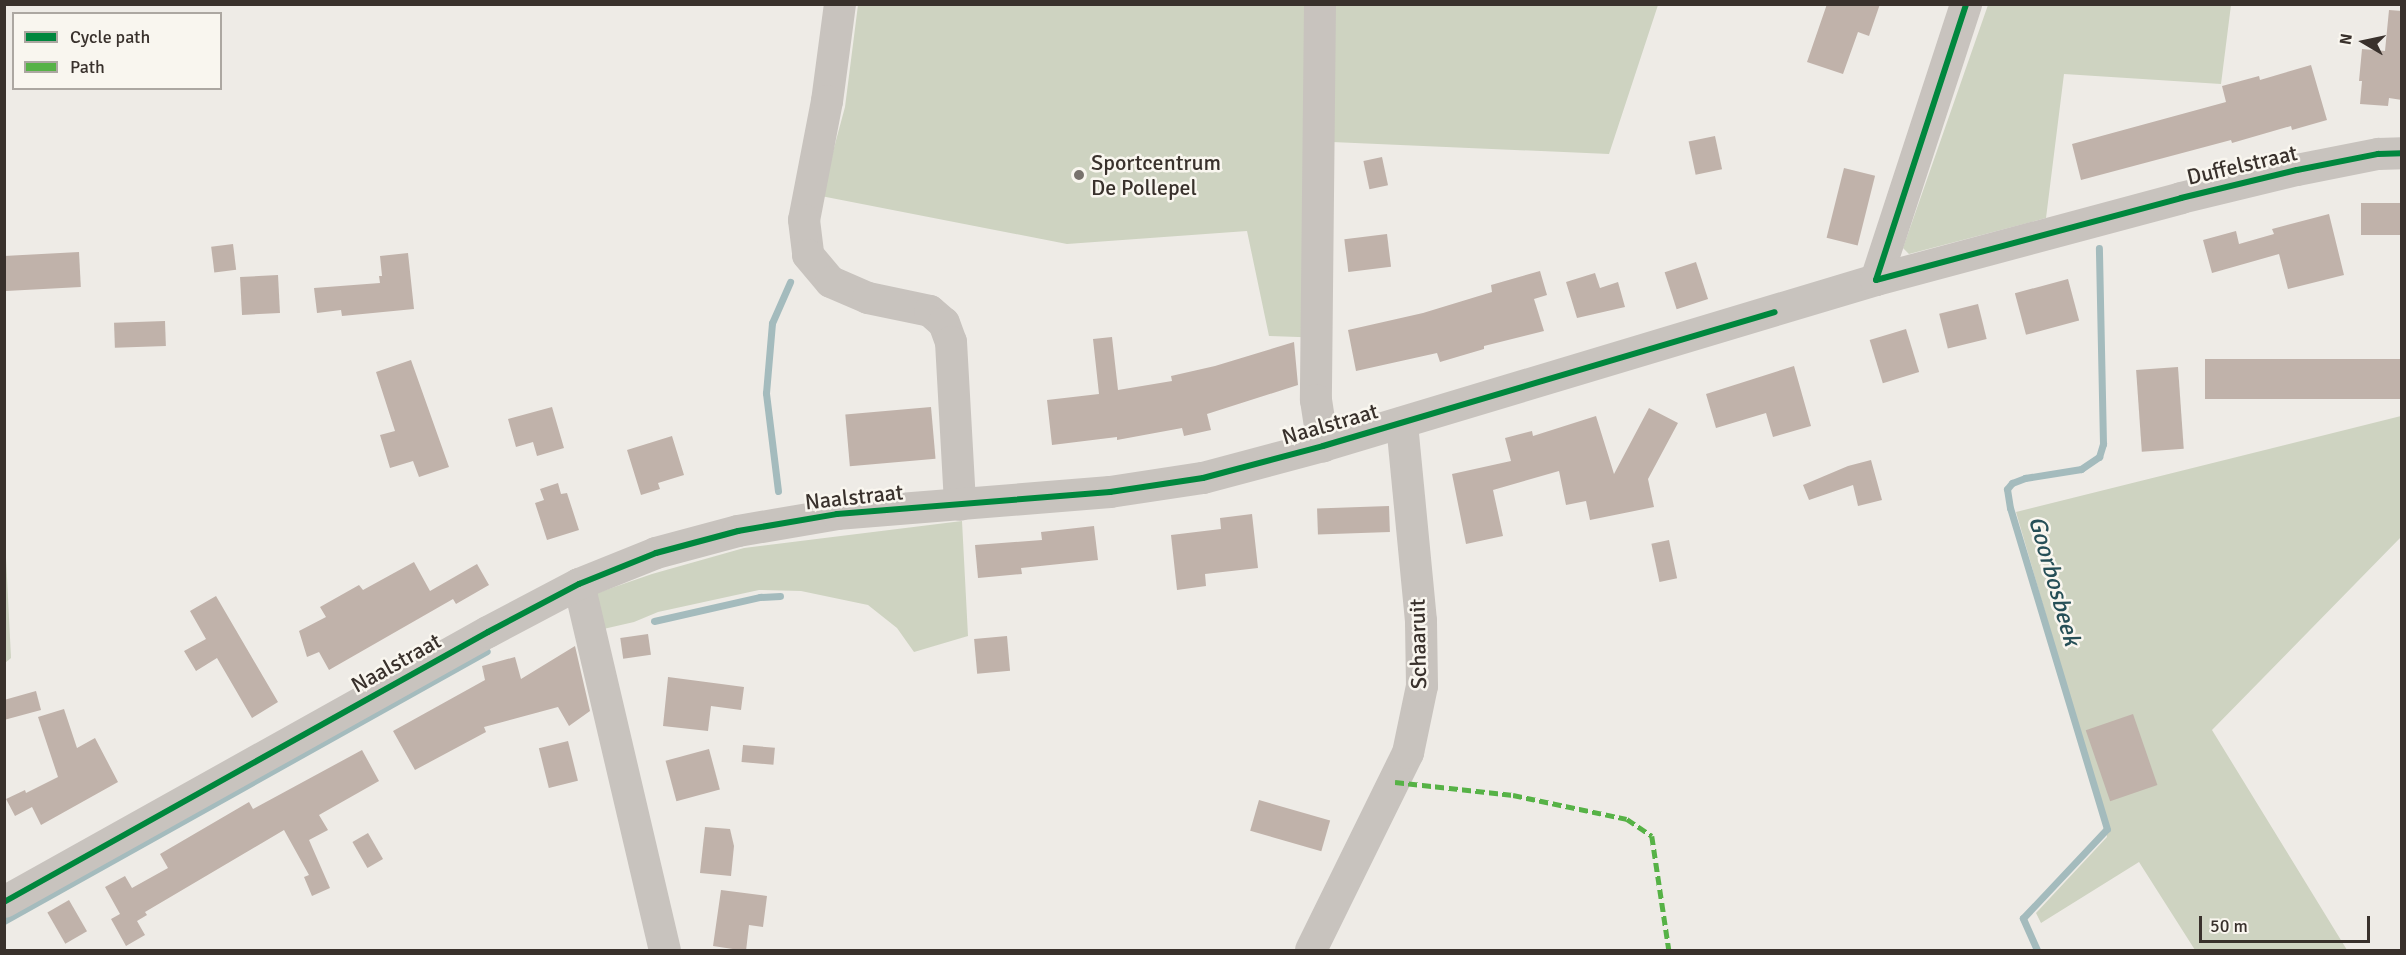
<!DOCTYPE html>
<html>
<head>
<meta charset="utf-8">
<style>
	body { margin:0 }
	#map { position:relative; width:2406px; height:955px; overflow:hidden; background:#eeebe6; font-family:Signika,sans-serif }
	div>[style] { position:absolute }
	.green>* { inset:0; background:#ced3c1 }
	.stream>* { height:7px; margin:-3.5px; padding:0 3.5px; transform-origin:3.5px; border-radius:3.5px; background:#a4bbbd }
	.building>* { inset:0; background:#c0b2aa; transform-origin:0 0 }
	.minor>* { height:32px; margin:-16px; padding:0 16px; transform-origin:16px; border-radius:16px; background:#c8c3be }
	.quiet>* { height:4.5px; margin-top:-2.25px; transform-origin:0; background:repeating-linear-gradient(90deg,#56b246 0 9px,transparent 0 13.5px) }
	.cycleway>* { height:6px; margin:-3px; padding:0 3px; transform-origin:3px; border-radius:3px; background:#00873e }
	.dots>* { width:16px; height:16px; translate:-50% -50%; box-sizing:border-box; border:3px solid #f9f6ef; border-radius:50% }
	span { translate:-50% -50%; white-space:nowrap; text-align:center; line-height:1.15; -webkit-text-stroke:5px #f9f6ef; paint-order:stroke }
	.poi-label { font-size:22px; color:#39312c }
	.left { translate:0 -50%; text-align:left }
	.street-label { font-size:22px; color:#39312c }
	.water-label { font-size:24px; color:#264f57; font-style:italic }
	.frame { position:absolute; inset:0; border:6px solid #39312c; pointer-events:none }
	.legend { position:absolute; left:12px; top:12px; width:210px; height:78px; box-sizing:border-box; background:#f9f6ef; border:2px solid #aca7a1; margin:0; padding:8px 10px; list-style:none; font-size:18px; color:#39312c }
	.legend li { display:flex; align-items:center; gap:12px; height:30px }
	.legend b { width:30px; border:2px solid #aca7a1 }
	.north { position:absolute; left:2334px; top:12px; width:60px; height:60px; -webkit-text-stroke:4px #f9f6ef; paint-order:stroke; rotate:279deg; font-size:16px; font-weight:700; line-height:24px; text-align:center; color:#39312c }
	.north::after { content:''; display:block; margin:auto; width:21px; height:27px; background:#39312c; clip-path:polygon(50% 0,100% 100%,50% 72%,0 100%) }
	.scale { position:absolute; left:2199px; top:916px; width:171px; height:27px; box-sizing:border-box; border:3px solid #39312c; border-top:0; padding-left:8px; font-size:18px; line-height:21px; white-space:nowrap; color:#39312c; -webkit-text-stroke:4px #f9f6ef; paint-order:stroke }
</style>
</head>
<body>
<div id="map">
	<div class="green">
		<i style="clip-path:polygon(858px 5px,1658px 5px,1609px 154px,1332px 142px,1326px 338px,1269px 336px,1247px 231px,1067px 244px,821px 196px,845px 107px)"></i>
		<i style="clip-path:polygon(1988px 5px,2231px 5px,2221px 84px,2064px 74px,2046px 218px,1909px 254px,1903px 248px)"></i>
		<i style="clip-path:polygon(2401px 416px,2401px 537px,2212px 730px,2347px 950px,2195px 950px,2139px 862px,2041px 923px,2036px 913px,2107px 837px,2099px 798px,2016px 512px)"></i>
		<i style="clip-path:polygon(962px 521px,968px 636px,914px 652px,897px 628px,868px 605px,801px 591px,759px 590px,658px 612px,634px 622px,599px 630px,597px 593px,652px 574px,744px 548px)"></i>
		<i style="clip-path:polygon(5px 538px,11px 658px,5px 663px,4px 538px)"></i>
	</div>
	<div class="stream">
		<i style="left:778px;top:491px;width:99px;rotate:-97deg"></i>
		<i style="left:766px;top:393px;width:70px;rotate:-85.1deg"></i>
		<i style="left:772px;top:323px;width:45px;rotate:-66.3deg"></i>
		<i style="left:654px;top:621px;width:109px;rotate:-12.8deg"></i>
		<i style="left:760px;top:597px;width:20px;rotate:-3deg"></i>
		<i style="left:4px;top:921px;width:553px;rotate:-29.21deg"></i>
		<i style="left:2037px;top:950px;width:35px;rotate:-114deg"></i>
		<i style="left:2023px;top:918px;width:122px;rotate:-46.7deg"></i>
		<i style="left:2107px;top:829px;width:335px;rotate:-106.8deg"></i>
		<i style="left:2010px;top:508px;width:19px;rotate:-99deg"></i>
		<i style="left:2007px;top:489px;width:8px;rotate:-50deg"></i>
		<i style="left:2012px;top:483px;width:14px;rotate:-21deg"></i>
		<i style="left:2025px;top:478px;width:57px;rotate:-9.1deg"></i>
		<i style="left:2081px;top:469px;width:22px;rotate:-34deg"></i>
		<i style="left:2099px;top:457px;width:14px;rotate:-73deg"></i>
		<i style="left:2103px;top:444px;width:196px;rotate:-91.2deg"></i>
	</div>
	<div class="building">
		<i style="clip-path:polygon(1827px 4px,1880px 4px,1869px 36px,1858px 32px,1843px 74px,1807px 62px)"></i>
		<i style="clip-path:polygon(2389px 10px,2402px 11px,2402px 100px,2389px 98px,2388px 106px,2360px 104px,2362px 81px,2359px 81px,2362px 49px,2385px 51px)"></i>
		<i style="clip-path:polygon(2311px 65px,2327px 120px,2292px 130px,2291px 126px,2232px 143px,2231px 140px,2081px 180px,2072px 144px,2226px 102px,2222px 86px,2259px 76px,2260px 80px)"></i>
		<i style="left:1715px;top:136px;width:34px;height:27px;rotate:78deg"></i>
		<i style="left:1382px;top:157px;width:29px;height:19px;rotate:78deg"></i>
		<i style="left:1844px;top:168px;width:32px;height:72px;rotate:14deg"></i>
		<i style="left:2402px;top:203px;width:32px;height:41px;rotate:90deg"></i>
		<i style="clip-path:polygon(2329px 214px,2344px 275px,2288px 289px,2279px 254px,2212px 273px,2203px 240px,2236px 231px,2239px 244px,2274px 234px,2272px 229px)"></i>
		<i style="left:1387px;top:234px;width:33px;height:43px;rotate:83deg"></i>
		<i style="left:233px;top:244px;width:26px;height:22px;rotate:83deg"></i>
		<i style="left:79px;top:252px;width:35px;height:75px;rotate:87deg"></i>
		<i style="clip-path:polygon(408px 253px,414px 309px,342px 316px,341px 310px,317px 313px,314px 288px,380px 283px,379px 276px,382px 276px,380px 256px)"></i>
		<i style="left:1696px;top:262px;width:39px;height:33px;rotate:72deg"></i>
		<i style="clip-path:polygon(1540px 271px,1547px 295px,1534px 299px,1544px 331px,1484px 346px,1484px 349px,1440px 362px,1437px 353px,1356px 371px,1348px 330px,1423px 313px,1492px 292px,1491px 285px)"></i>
		<i style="clip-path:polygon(1595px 273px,1600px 288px,1618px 282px,1625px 307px,1577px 318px,1566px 282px)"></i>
		<i style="left:278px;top:275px;width:38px;height:38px;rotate:87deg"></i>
		<i style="left:2068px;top:279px;width:43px;height:55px;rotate:75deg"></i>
		<i style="left:1978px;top:304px;width:36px;height:40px;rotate:76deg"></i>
		<i style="left:165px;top:321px;width:25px;height:51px;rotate:88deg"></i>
		<i style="left:1906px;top:329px;width:45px;height:38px;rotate:73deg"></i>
		<i style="clip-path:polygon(1112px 337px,1118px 390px,1172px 381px,1171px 376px,1215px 366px,1294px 342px,1298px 385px,1207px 414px,1211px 430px,1184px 436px,1182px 428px,1117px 440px,1117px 437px,1052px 445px,1047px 400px,1099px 394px,1093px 339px)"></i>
		<i style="left:2402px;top:359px;width:40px;height:197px;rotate:90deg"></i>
		<i style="clip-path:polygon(411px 360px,449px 467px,419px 477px,413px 461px,390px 468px,380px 435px,395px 431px,376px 372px)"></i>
		<i style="clip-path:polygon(1794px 366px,1811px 426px,1773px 437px,1766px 413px,1716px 428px,1706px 394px)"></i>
		<i style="left:2178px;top:367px;width:82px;height:42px;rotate:86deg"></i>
		<i style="clip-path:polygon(552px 407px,564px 448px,537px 456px,533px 442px,516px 447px,508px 419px)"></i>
		<i style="left:931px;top:407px;width:52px;height:86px;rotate:85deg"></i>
		<i style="clip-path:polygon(1649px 408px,1678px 423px,1648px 479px,1654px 507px,1590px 520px,1586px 501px,1566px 505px,1559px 471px,1493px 490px,1503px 536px,1466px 544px,1452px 474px,1511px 461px,1505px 438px,1532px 431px,1533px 436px,1596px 416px,1614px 474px)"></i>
		<i style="clip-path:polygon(672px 436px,684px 475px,658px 483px,660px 489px,641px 495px,627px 450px)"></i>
		<i style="clip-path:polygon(1871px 460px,1882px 500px,1858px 506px,1853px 485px,1809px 500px,1803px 485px,1848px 466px)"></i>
		<i style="clip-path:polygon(558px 483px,561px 494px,567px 493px,579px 530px,547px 540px,535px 503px,544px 500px,540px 489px)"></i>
		<i style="left:1389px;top:506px;width:26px;height:72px;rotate:88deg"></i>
		<i style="clip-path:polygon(1252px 514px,1258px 568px,1205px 574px,1206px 586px,1177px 590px,1171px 535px,1221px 529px,1220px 518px)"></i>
		<i style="clip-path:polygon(1094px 526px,1098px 560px,1021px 568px,1022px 574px,978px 578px,975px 545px,1042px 540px,1041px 532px)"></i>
		<i style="left:1669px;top:540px;width:39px;height:18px;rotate:78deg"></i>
		<i style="clip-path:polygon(414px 562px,430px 591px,477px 564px,489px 585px,456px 604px,453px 599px,329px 670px,319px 652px,307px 657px,299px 631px,326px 617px,320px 607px,359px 585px,363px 590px)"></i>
		<i style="clip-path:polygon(216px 596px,278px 702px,252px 718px,217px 658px,196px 671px,184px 651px,206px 639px,190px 611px)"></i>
		<i style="left:648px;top:634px;width:21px;height:28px;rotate:82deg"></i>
		<i style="left:1007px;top:636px;width:35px;height:33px;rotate:85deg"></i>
		<i style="clip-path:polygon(575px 646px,590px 711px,569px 726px,558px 707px,484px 727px,486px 732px,415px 770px,393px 731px,485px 680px,482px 666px,515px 657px,521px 679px)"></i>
		<i style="clip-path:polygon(668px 677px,744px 687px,741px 710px,711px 706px,708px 731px,663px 726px)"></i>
		<i style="clip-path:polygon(36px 691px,41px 710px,4px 720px,4px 700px)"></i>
		<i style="clip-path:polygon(64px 709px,77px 748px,95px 738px,118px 782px,41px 825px,32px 807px,15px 816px,6px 799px,25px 790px,26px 793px,58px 777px,38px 717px)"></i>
		<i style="left:2133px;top:714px;width:75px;height:50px;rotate:71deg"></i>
		<i style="left:568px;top:741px;width:41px;height:30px;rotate:76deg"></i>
		<i style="left:743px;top:745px;width:32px;height:17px;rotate:5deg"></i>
		<i style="left:709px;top:749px;width:42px;height:45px;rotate:75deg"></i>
		<i style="clip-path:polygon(362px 750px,379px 781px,319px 815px,328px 830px,309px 840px,330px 888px,312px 896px,304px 877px,309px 875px,284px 830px,145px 912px,147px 915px,137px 921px,145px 935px,126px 946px,111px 919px,120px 914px,105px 887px,125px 876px,132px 888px,168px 868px,160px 854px,249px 802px,253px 809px)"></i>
		<i style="left:1259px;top:800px;width:74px;height:32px;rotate:16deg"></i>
		<i style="clip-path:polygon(705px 827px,730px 829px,734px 846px,731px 876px,700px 873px)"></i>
		<i style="left:368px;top:833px;width:30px;height:18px;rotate:60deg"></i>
		<i style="clip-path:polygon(721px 890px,767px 896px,763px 927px,749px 925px,746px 951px,713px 946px)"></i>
		<i style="left:69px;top:900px;width:36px;height:25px;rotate:60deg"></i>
	</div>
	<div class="minor">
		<i style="left:840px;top:4px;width:98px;rotate:97.6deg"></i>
		<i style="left:827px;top:101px;width:121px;rotate:100.9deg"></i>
		<i style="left:804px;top:220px;width:35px;rotate:83deg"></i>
		<i style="left:808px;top:255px;width:35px;rotate:50deg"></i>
		<i style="left:831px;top:282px;width:40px;rotate:23.4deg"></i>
		<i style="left:868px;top:298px;width:63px;rotate:11.8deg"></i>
		<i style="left:930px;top:311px;width:18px;rotate:41deg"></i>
		<i style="left:944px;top:323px;width:20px;rotate:70deg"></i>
		<i style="left:951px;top:342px;width:163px;rotate:86.8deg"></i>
		<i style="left:1320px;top:4px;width:396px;rotate:90.6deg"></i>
		<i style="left:1316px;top:400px;width:47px;rotate:81.3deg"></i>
		<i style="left:1876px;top:280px;width:290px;rotate:-71.9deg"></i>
		<i style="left:579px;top:584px;width:376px;rotate:76.8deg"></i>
		<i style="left:4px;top:902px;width:554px;rotate:-29.16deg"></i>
		<i style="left:488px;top:632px;width:103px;rotate:-27.8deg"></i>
		<i style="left:579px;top:584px;width:83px;rotate:-21.9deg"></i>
		<i style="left:656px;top:553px;width:85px;rotate:-15deg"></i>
		<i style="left:738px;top:531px;width:100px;rotate:-9.7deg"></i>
		<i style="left:837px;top:514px;width:274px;rotate:-4.6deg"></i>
		<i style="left:1110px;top:492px;width:94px;rotate:-8.6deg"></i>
		<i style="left:1203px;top:478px;width:124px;rotate:-14.9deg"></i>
		<i style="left:1323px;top:446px;width:577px;rotate:-16.71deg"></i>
		<i style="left:1876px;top:280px;width:316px;rotate:-15deg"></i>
		<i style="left:2181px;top:198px;width:119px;rotate:-13.6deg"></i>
		<i style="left:2297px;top:170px;width:83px;rotate:-11.2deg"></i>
		<i style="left:2378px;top:154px;width:24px;rotate:-2deg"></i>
		<i style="left:1311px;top:950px;width:220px;rotate:-63.8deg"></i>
		<i style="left:1408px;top:753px;width:68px;rotate:-78.2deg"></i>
		<i style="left:1422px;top:686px;width:65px;rotate:-90.9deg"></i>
		<i style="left:1421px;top:621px;width:199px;rotate:-95.5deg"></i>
	</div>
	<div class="quiet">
		<i style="left:1395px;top:782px;width:119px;rotate:6.3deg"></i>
		<i style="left:1513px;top:795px;width:116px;rotate:11.9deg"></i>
		<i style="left:1627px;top:819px;width:30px;rotate:34deg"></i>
		<i style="left:1652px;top:836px;width:115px;rotate:81.5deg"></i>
	</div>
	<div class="cycleway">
		<i style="left:1876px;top:280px;width:316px;rotate:-15deg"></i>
		<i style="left:2181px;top:198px;width:119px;rotate:-13.6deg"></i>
		<i style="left:2297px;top:170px;width:83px;rotate:-11.2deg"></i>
		<i style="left:2378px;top:154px;width:24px;rotate:-2deg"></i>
		<i style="left:1876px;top:280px;width:290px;rotate:-71.9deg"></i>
		<i style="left:4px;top:902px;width:554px;rotate:-29.16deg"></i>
		<i style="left:488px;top:632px;width:103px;rotate:-27.8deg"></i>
		<i style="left:579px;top:584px;width:83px;rotate:-21.9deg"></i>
		<i style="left:656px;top:553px;width:85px;rotate:-15deg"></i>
		<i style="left:738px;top:531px;width:100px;rotate:-9.7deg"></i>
		<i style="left:837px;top:514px;width:274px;rotate:-4.6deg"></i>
		<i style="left:1110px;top:492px;width:94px;rotate:-8.6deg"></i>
		<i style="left:1203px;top:478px;width:124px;rotate:-14.9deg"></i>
		<i style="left:1323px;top:446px;width:471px;rotate:-16.5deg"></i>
	</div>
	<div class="dots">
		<i style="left:1079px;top:175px;background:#78726d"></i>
	</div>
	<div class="poi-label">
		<span class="left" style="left:1091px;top:175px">Sportcentrum<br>De Pollepel</span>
	</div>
	<div class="street-label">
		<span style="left:2242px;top:165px;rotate:-13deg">Duffelstraat</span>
		<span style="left:1330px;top:424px;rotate:-16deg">Naalstraat</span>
		<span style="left:854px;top:497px;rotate:-6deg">Naalstraat</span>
		<span style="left:1418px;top:644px;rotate:-91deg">Schaaruit</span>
		<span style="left:396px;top:663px;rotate:-29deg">Naalstraat</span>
	</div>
	<div class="water-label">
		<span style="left:2054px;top:581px;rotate:74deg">Goorbosbeek</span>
	</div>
	<div class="frame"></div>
	<ul class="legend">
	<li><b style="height:8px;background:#00873e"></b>Cycle path</li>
	<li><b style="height:8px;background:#56b246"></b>Path</li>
	</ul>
	<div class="north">N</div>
	<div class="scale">50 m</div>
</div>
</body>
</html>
